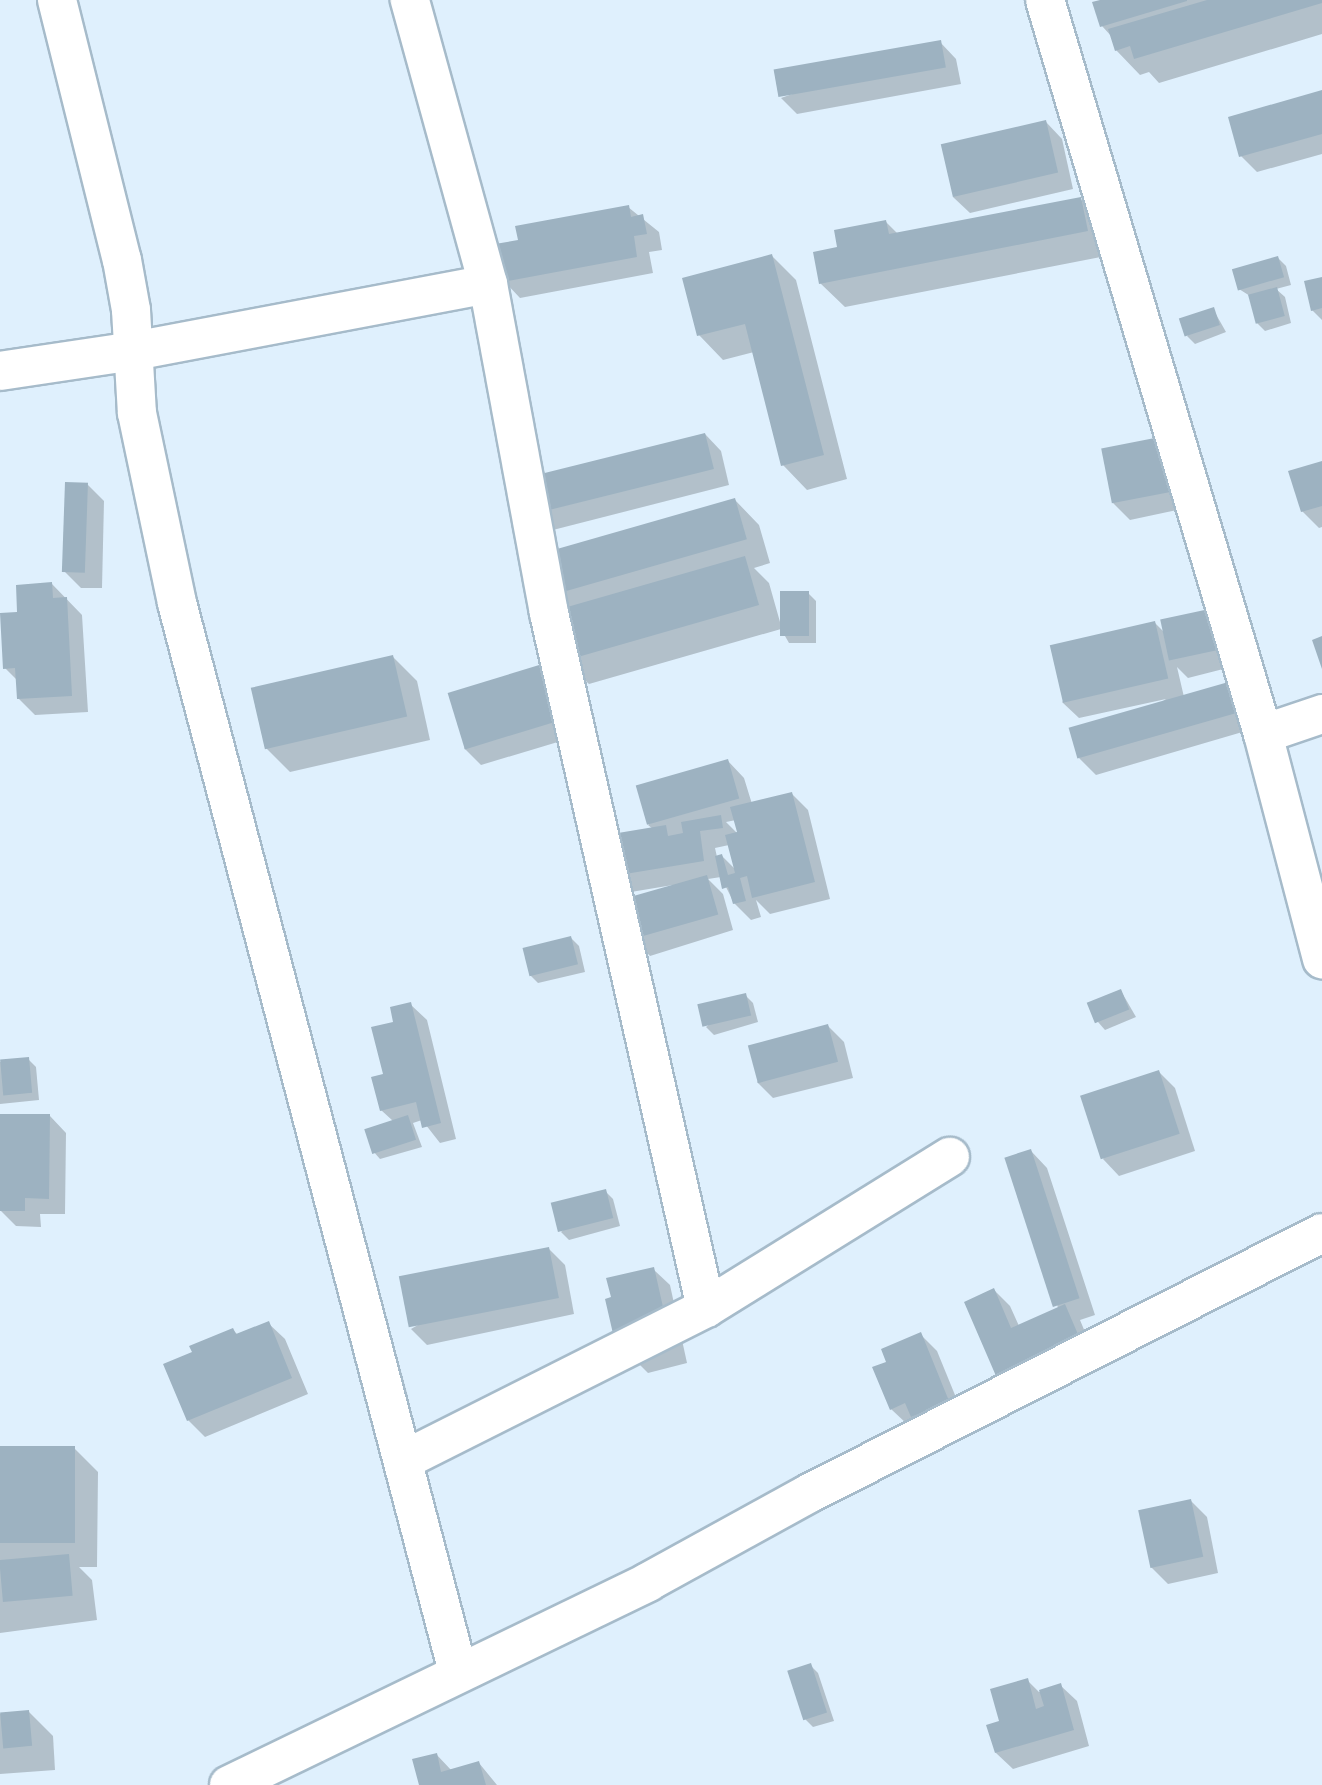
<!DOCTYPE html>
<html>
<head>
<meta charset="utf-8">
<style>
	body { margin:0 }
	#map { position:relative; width:1322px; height:1785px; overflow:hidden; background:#dff0fd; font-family:"Noto Sans",sans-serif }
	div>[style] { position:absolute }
	.shadow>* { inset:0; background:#0003 }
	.building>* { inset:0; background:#9db2c1; transform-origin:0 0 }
	.roads { filter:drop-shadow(2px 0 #a6bbca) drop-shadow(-2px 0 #a6bbca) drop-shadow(0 2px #a6bbca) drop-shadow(0 -2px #a6bbca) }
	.minor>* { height:38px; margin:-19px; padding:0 19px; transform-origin:19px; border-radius:19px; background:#fff }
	span { translate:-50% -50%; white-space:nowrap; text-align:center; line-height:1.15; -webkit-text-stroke:6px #dff0fd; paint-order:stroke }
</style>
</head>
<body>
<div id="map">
	<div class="shadow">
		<i style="clip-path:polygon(1106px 0,1322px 0,1322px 34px,1159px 83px,1149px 72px,1140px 75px,1116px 50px,1112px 37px,1102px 26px)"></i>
		<i style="clip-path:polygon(940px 42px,956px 59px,961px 84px,797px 114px,781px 98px)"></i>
		<i style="clip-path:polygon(1322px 92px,1322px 154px,1257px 172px,1241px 156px)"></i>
		<i style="clip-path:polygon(1046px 122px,1062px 139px,1073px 189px,970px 213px,953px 197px)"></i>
		<i style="clip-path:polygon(1080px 199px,1105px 223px,1111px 255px,845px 307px,820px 283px,839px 248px,886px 222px,898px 234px)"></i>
		<i style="clip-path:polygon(628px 207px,659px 232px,662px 250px,649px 252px,653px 273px,520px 298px,504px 281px,520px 241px)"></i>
		<i style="clip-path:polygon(772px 256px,796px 280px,847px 479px,807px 490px,783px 465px,754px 352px,723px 360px,699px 335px)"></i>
		<i style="clip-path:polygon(1278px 258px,1286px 266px,1291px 285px,1276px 289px,1285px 297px,1291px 323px,1265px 331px,1257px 323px,1250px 296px,1239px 289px)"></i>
		<i style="clip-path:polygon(1322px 279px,1322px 320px,1312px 310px)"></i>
		<i style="clip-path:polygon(1213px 309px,1226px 332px,1195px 344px,1187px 336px)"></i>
		<i style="clip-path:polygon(705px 434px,721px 451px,729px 485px,549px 531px,533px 515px)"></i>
		<i style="clip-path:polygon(1165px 438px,1191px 507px,1130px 520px,1113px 503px)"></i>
		<i style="clip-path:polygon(1322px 463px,1322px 527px,1319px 528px,1302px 511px)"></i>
		<i style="clip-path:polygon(87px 484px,104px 501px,102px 588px,81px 588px,65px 572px)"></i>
		<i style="clip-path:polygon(735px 500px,759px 525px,770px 563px,754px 568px,769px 583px,780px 622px,808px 593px,816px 601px,816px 643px,789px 643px,781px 629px,589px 684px,564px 660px,550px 597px)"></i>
		<i style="clip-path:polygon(52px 584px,82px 615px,88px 712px,35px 715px,18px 698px,17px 680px,5px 668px)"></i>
		<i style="clip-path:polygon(1155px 623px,1165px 633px,1229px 626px,1239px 665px,1188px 678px,1177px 667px,1184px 697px,1232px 683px,1256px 728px,1096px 775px,1079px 758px,1166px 699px,1079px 718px,1062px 702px)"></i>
		<i style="clip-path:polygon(393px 657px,417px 681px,430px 740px,290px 772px,266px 748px)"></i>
		<i style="clip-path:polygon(549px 664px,581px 735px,481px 765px,464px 748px)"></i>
		<i style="clip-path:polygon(evenodd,728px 761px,744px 778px,752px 804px,792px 794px,808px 810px,830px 899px,770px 914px,756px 900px,761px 917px,751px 920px,734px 903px,721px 877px,708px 879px,723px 894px,733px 930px,650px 956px,634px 939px,673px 885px,631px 892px,615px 876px,653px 829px,648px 825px,728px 761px,736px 820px,740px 836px,726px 822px,736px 820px,728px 761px,729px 845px,736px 870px,722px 856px,717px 857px,715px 848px,729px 845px)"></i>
		<i style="clip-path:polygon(571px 938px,579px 946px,585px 972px,538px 983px,530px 975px)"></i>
		<i style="clip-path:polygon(1121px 991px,1136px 1017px,1105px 1030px,1098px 1022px)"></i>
		<i style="clip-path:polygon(745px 995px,753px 1003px,758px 1022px,714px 1035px,706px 1027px)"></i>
		<i style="clip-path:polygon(410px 1004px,427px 1020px,456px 1139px,440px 1143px,422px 1120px,413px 1123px,422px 1147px,380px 1159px,373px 1151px,393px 1121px,381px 1110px,385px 1076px,395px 1023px)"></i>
		<i style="clip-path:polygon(828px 1026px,844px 1042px,853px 1078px,773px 1098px,757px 1082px)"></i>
		<i style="clip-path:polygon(28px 1059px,36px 1067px,39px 1100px,0 1104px,0 1062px)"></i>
		<i style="clip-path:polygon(1159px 1072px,1175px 1088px,1195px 1151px,1119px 1176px,1103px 1159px)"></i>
		<i style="clip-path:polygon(0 1116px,50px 1116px,66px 1133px,65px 1214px,40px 1214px,41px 1227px,16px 1226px,0 1210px)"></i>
		<i style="clip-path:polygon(1031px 1151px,1047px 1168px,1095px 1315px,1080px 1320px,1095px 1356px,1014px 1391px,997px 1375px,994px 1290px,1010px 1306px,1019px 1326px,1058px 1309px)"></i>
		<i style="clip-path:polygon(605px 1191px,613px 1199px,620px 1226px,569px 1240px,561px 1232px)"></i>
		<i style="clip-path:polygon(549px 1249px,565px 1265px,574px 1314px,427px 1345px,411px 1329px)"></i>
		<i style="clip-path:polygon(653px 1269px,670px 1285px,687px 1363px,648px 1373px,631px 1356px)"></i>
		<i style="clip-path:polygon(268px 1323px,285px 1339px,308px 1394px,205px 1437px,188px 1420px,194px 1353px,233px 1330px,238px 1335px)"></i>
		<i style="clip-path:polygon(920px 1334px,937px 1351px,964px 1417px,908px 1425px,891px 1409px,888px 1363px)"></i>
		<i style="clip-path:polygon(386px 1338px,394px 1346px,408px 1397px,386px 1403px)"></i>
		<i style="clip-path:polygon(0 1447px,74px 1448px,98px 1472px,97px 1567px,79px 1567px,92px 1580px,97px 1620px,0 1633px)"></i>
		<i style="clip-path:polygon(1191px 1501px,1207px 1517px,1218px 1573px,1168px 1584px,1151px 1567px)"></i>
		<i style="clip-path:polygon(810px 1665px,818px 1673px,834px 1721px,813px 1727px,805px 1719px)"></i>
		<i style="clip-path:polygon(1027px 1680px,1039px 1692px,1060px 1685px,1077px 1701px,1089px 1746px,1013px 1769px,996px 1753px,1001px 1722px)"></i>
		<i style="clip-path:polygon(29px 1712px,53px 1736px,55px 1770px,0 1774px,0 1714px)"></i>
		<i style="clip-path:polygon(436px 1754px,452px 1771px,479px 1763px,497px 1785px,420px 1785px)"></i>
	</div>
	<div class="building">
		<i style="clip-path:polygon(1100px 0,1187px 0,1187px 1px,1100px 27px,1092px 2px)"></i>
		<i style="clip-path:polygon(1207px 0,1322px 0,1322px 3px,1134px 59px,1130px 46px,1115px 51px,1108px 29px)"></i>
		<i style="left:941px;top:40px;width:28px;height:170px;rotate:80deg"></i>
		<i style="clip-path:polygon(1322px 90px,1322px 134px,1239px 157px,1228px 117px)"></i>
		<i style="left:1046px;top:120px;width:54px;height:108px;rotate:77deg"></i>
		<i style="clip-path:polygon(1081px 197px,1088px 231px,819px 284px,813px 252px,837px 247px,834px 230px,886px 220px,889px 234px)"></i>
		<i style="clip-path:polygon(629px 205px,631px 217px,643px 214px,647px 234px,634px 236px,637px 257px,502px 282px,495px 244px,518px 240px,515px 226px)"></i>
		<i style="clip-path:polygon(772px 254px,824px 455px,781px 466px,745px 324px,697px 336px,682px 278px)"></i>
		<i style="left:1278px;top:256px;width:22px;height:48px;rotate:74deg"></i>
		<i style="clip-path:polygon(1322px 277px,1322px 308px,1311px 311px,1304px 281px)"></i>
		<i style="left:1277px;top:287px;width:30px;height:30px;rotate:75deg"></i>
		<i style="left:1214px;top:307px;width:19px;height:37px;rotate:72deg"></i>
		<i style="left:705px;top:433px;width:37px;height:189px;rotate:76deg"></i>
		<i style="left:1165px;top:436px;width:56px;height:65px;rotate:79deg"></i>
		<i style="clip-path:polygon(1322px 461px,1322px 506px,1301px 512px,1288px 471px)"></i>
		<i style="left:65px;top:482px;width:23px;height:90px;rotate:2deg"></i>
		<i style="left:735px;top:498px;width:43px;height:206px;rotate:74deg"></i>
		<i style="left:745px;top:556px;width:51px;height:204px;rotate:74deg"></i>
		<i style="clip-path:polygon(52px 582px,53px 598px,67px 597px,72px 696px,17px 699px,15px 668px,3px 669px,0 613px,17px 612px,16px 585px)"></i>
		<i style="left:780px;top:591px;width:29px;height:45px"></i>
		<i style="left:1214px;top:608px;width:42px;height:55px;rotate:78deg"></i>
		<i style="left:1155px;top:621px;width:59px;height:108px;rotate:77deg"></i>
		<i style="clip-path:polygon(1322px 636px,1322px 669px,1312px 640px)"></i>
		<i style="left:393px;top:655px;width:63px;height:146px;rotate:77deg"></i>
		<i style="left:549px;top:662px;width:59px;height:106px;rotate:73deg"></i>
		<i style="left:1232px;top:681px;width:32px;height:170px;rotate:74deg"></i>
		<i style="left:728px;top:759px;width:41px;height:96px;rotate:74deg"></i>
		<i style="clip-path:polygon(792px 792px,815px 882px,752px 898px,747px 876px,740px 878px,746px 901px,733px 904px,728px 887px,722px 889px,715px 856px,722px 854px,728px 875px,735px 873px,725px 835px,737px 832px,730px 807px)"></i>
		<i style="clip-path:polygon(721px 815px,723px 828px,700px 831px,704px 861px,613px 876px,606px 835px,666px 825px,668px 836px,683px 833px,681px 822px)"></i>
		<i style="left:707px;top:875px;width:41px;height:91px;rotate:74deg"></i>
		<i style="left:571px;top:936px;width:29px;height:50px;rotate:76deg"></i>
		<i style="left:1121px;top:989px;width:22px;height:37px;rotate:68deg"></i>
		<i style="left:746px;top:993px;width:23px;height:50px;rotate:77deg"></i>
		<i style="clip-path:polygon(411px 1002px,441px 1123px,422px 1128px,416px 1102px,380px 1111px,371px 1077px,383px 1074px,371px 1027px,393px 1022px,390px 1007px)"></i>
		<i style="left:828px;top:1024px;width:39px;height:83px;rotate:75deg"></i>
		<i style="left:29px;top:1057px;width:36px;height:29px;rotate:85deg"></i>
		<i style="left:1159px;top:1070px;width:67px;height:83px;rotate:72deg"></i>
		<i style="clip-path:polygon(0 1114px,50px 1114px,49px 1199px,25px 1198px,25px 1211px,0 1211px)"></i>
		<i style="left:408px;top:1115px;width:26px;height:46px;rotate:72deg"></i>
		<i style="left:1031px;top:1149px;width:157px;height:28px;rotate:72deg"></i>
		<i style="left:606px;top:1189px;width:30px;height:57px;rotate:76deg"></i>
		<i style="left:549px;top:1247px;width:52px;height:153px;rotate:79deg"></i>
		<i style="clip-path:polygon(654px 1267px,672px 1347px,630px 1357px,614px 1338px,605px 1299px,611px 1297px,606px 1278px)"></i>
		<i style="clip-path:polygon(994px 1288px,1011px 1328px,1065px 1304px,1080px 1339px,996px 1376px,964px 1302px)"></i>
		<i style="clip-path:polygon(269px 1321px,292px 1378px,187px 1421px,163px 1364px,192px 1352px,189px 1346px,233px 1328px,236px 1334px)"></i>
		<i style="clip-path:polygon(921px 1332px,949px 1401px,911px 1417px,905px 1403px,890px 1410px,872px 1367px,886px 1362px,881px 1349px)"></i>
		<i style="left:0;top:1446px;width:75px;height:97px"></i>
		<i style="left:1191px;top:1499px;width:59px;height:54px;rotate:78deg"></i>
		<i style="left:69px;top:1554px;width:42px;height:70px;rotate:85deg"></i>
		<i style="left:811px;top:1663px;width:52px;height:25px;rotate:72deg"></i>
		<i style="clip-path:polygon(1028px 1678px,1036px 1709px,1044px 1706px,1039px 1690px,1061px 1683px,1074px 1730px,995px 1753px,986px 1725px,999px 1721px,990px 1689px)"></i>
		<i style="left:29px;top:1710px;width:36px;height:29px;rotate:85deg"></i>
		<i style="clip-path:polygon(437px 1753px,441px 1772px,479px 1761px,486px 1785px,419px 1785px,412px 1759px)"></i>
	</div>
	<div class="roads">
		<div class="minor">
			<i style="left:57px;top:0;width:268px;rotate:76deg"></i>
			<i style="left:122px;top:260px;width:51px;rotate:79.8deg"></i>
			<i style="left:131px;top:310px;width:103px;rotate:86.7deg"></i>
			<i style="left:137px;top:413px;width:194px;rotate:78.1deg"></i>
			<i style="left:177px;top:603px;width:1105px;rotate:75.27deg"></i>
			<i style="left:1045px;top:0;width:766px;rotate:73.46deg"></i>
			<i style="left:1263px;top:734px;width:233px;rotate:75.3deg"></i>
			<i style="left:0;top:371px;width:135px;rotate:-8.5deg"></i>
			<i style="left:134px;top:351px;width:360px;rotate:-10.7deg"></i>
			<i style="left:1263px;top:734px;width:62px;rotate:-18.7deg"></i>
			<i style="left:706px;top:1308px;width:287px;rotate:-31.8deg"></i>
			<i style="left:404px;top:1460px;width:338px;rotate:-26.7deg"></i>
			<i style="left:706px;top:1308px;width:713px;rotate:-102.73deg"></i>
			<i style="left:549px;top:613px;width:335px;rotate:-100.5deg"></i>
			<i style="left:488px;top:284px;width:295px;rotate:-105.4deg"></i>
			<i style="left:229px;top:1785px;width:466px;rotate:-25.8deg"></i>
			<i style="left:648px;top:1582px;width:183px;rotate:-28.8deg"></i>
			<i style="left:808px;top:1494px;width:576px;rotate:-26.92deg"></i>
		</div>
	</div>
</div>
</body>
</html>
